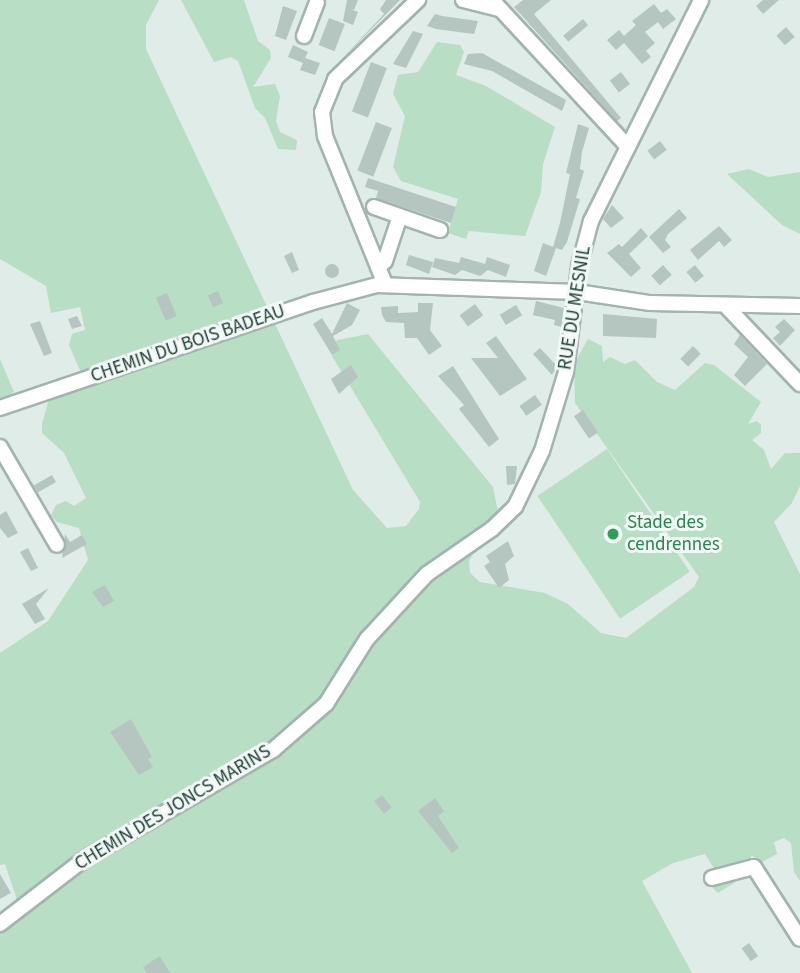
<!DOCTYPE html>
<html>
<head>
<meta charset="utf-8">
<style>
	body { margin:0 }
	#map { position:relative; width:800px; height:973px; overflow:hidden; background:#e0ece7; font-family:"Source Sans 3",sans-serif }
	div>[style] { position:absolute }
	.green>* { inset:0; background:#b8dec5; transform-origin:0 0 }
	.building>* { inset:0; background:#b5c6c0; transform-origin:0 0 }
	.round { border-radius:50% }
	.roads { filter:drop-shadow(2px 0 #a3b4af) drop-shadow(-2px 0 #a3b4af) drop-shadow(0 2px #a3b4af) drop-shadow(0 -2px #a3b4af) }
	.minor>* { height:14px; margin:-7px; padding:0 7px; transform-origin:7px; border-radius:7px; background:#fff }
	.dots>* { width:19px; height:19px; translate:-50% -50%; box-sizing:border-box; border:4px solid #f1f8f5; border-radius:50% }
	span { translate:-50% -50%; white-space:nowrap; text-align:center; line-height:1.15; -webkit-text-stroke:6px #f1f8f5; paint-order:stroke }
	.street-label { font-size:19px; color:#203d37 }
	.leisure-label { font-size:19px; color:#27864d }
	.left { translate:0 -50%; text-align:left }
</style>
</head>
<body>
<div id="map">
	<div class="green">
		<i style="clip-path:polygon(0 0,159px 0,146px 25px,146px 49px,353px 490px,387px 528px,406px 526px,419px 509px,420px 502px,332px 356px,337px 340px,368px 334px,493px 487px,498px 512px,469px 561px,470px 573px,480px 582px,545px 593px,568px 604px,601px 633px,626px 638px,694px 587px,699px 577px,575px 403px,574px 364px,588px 339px,602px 346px,603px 362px,610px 357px,625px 364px,635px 360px,657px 382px,675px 390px,705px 363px,714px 365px,761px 402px,748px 424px,757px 421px,761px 425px,761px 433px,752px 440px,764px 450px,771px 469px,785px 453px,800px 453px,800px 486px,792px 503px,774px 522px,800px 574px,800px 881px,794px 872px,791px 843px,784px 838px,774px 842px,777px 854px,760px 863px,752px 855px,734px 883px,718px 893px,704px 879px,715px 870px,705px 854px,673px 863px,642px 881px,692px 973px,0 973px,0 930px,21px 912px,5px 864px,0 865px,0 653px,48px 621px,88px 560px,79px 528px,57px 522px,51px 515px,56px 505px,66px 501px,74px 506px,86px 498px,64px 453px,42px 433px,42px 424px,49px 399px,59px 388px,85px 382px,69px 345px,72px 334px,85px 330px,80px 307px,51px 313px,46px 286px,0 259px)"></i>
		<i style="clip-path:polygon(181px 0,244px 0,258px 41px,270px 50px,271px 58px,253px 87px,275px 84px,280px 96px,276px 121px,280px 132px,297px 140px,296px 150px,278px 149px,265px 118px,255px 108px,238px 61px,231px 57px,214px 62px)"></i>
		<i style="clip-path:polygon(437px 42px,460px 45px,464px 52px,456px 75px,486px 86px,555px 127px,543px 164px,541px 192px,525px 236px,469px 231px,466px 239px,448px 233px,458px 199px,401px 181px,393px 167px,405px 116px,393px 94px,398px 75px,418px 72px)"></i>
		<i style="clip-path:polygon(749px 169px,768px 177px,800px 172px,800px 234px,782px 225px,727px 174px)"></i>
		<i style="clip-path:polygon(0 359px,14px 392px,0 402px)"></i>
		<i style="left:607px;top:449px;width:148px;height:84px;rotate:56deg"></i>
	</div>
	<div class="building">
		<i style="clip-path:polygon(347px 0,358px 0,354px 10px,350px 9px,358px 12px,353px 25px,343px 21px)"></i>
		<i style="clip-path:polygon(386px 0,400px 0,339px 62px,384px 14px,380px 9px)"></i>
		<i style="clip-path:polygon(523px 0,551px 0,534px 14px,621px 118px,617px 121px,514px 7px)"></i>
		<i style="clip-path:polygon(763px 0,779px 0,763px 14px,756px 6px)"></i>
		<i style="clip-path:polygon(654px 4px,661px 13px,667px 9px,676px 19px,663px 29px,658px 22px,645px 32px,655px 43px,646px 51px,651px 57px,642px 64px,624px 43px,616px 50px,607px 40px,619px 30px,624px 36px,636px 25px,632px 21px)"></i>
		<i style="clip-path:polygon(283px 6px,297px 11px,286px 40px,275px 36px)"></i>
		<i style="clip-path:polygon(435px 14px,442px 16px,478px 21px,474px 34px,436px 29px,427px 26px)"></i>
		<i style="left:329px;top:18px;width:17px;height:29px;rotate:21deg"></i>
		<i style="left:583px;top:19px;width:8px;height:26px;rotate:50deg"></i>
		<i style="left:786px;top:27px;width:13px;height:13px;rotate:48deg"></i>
		<i style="clip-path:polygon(413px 31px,423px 34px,406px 68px,393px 64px)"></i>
		<i style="clip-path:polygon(293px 45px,308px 52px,305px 58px,320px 63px,315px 75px,300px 70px,303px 63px,288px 57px)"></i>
		<i style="clip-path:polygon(482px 53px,566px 100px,562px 111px,492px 71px,464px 64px,468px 54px)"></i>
		<i style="left:371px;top:62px;width:17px;height:53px;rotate:21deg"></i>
		<i style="left:621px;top:72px;width:15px;height:14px;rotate:53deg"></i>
		<i style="left:376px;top:122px;width:17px;height:52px;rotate:21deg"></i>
		<i style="clip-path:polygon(578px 124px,589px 128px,582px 152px,580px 169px,584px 171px,576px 198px,580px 199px,567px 242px,562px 250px,556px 248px,546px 276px,534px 271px,543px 243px,553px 247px,560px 223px,570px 174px,566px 173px)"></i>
		<i style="left:660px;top:141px;width:11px;height:16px;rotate:52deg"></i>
		<i style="clip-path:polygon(368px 178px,456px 207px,451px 223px,376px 198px,378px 191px,365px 187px)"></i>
		<i style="clip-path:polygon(612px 205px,624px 218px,611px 228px,603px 219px)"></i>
		<i style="clip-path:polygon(679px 209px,687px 218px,668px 234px,665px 240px,671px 247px,663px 253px,649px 237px)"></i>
		<i style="clip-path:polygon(719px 226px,732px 240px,724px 247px,719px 241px,698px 260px,690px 250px)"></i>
		<i style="clip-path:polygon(641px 228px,648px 236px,629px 254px,641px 268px,631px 277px,607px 253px,619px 244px,622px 247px)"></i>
		<i style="clip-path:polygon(292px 252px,299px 270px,292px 273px,284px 256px)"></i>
		<i style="clip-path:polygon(409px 255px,433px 262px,429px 274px,406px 265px)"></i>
		<i style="clip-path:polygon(461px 257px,485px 264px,487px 257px,510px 265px,506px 277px,488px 270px,480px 276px,462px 270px,455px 275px,432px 267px,435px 258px,459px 263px)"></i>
		<i class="round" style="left:325px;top:264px;width:14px;height:14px"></i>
		<i style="left:663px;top:265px;width:13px;height:16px;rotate:48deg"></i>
		<i style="left:695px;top:265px;width:14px;height:11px;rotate:51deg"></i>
		<i style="left:218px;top:291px;width:13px;height:11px;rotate:67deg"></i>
		<i style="left:167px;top:293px;width:25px;height:12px;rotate:67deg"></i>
		<i style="clip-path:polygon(536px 301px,564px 308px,562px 327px,554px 325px,555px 320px,533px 315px)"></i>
		<i style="clip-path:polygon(347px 303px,360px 310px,352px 325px,333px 336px,340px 350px,332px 355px,313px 324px,322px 318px,332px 334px)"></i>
		<i style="clip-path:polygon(418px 303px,433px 303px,430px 330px,442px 346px,429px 355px,417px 338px,405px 338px,404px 323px,386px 322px,382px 315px,381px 307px,398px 306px,398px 313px,418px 312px)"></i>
		<i style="left:475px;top:304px;width:14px;height:19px;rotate:54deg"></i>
		<i style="left:516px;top:305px;width:12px;height:19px;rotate:59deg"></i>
		<i style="clip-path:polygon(603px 314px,657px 319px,656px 338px,603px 336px)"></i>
		<i style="clip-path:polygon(77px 316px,82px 326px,72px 329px,68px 319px)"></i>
		<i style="clip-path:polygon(784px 319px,795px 330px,780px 346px,773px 338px,780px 332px,775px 327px)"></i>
		<i style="clip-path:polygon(40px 321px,52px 353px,44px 356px,30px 324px)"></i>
		<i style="clip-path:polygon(740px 335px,767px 364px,745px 386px,734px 375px,748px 357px,734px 344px)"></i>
		<i style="clip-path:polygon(496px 336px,527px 379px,500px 396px,471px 358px,498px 358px,486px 343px)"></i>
		<i style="left:693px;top:346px;width:11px;height:18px;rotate:45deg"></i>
		<i style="clip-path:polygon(540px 348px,557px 366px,552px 375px,533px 354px)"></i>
		<i style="clip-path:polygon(351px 365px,358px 377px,339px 394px,331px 379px)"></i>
		<i style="clip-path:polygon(453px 366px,499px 439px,489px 447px,459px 409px,464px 405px,438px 376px)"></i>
		<i style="left:535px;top:395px;width:12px;height:19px;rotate:55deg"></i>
		<i style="left:583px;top:410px;width:27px;height:11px;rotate:56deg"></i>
		<i style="clip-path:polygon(506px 466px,517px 466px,515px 484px,507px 485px)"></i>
		<i style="left:52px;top:475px;width:8px;height:21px;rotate:60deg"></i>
		<i style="clip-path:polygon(6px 511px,18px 533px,8px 538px,0 528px,0 515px)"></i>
		<i style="clip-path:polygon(65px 534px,70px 542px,82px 535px,87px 544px,62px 558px)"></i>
		<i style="clip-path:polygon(508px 541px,514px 556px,505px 564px,509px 580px,499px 588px,484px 566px,490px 562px,486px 556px)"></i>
		<i style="clip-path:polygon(28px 548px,38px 568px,31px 571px,20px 552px)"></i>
		<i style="clip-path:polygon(105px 585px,114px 601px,103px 607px,92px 592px)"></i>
		<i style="clip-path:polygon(49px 588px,36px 604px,45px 619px,35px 624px,22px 604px)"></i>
		<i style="clip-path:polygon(131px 719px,152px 757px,148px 759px,153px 767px,139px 775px,110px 732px)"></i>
		<i style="left:382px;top:795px;width:16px;height:10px;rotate:52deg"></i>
		<i style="clip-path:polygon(435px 798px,444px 811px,438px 816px,459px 848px,452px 853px,418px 811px)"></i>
		<i style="clip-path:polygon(0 874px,11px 893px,0 899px)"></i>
		<i style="left:749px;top:943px;width:16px;height:9px;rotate:55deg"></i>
		<i style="clip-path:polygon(160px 956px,170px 973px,147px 973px,143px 967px)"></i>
	</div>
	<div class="roads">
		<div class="minor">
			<i style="left:463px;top:0;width:38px;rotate:14deg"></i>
			<i style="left:492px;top:0;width:200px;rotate:47.2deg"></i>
			<i style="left:304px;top:36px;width:36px;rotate:-69deg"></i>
			<i style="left:374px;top:207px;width:70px;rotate:19.2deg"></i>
			<i style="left:378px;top:267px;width:9px;rotate:-41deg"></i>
			<i style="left:385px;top:261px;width:47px;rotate:-71.6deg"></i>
			<i style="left:385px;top:284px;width:160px;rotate:-112.1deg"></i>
			<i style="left:325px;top:136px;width:24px;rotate:-97deg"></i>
			<i style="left:322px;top:112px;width:35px;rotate:-68deg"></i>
			<i style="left:335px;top:79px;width:115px;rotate:-43.6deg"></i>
			<i style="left:725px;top:305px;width:109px;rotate:46.5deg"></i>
			<i style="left:0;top:408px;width:330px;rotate:-18.7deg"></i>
			<i style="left:313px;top:302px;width:66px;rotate:-14.9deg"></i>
			<i style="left:377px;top:285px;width:200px;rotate:2deg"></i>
			<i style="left:577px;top:292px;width:74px;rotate:8.6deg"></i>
			<i style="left:650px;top:303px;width:150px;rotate:1.1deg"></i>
			<i style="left:0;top:447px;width:113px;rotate:59.8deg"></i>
			<i style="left:712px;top:878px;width:43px;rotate:-14.7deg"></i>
			<i style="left:754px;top:867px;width:85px;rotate:57.4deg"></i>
			<i style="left:0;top:924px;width:105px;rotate:-37.6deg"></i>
			<i style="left:83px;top:860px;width:220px;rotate:-30.1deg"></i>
			<i style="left:273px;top:750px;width:70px;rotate:-41deg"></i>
			<i style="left:326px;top:704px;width:77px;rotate:-57.8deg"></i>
			<i style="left:367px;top:639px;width:88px;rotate:-47.3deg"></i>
			<i style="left:427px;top:574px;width:79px;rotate:-34.7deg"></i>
			<i style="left:492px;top:529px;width:32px;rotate:-44deg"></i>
			<i style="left:515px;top:507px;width:62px;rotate:-64.3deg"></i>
			<i style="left:542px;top:451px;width:83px;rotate:-73.1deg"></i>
			<i style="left:566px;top:372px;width:107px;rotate:-83deg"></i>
			<i style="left:579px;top:266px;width:47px;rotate:-75.1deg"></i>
			<i style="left:591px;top:221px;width:247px;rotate:-63.5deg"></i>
		</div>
	</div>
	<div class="dots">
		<i style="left:613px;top:534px;background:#2e9e5b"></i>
	</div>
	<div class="street-label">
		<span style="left:575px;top:308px;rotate:-81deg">RUE DU MESNIL</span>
		<span style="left:188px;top:344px;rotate:-19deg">CHEMIN DU BOIS BADEAU</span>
		<span style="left:173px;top:808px;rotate:-31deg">CHEMIN DES JONCS MARINS</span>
	</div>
	<div class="leisure-label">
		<span class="left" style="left:627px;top:534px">Stade des<br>cendrennes</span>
	</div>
</div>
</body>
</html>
